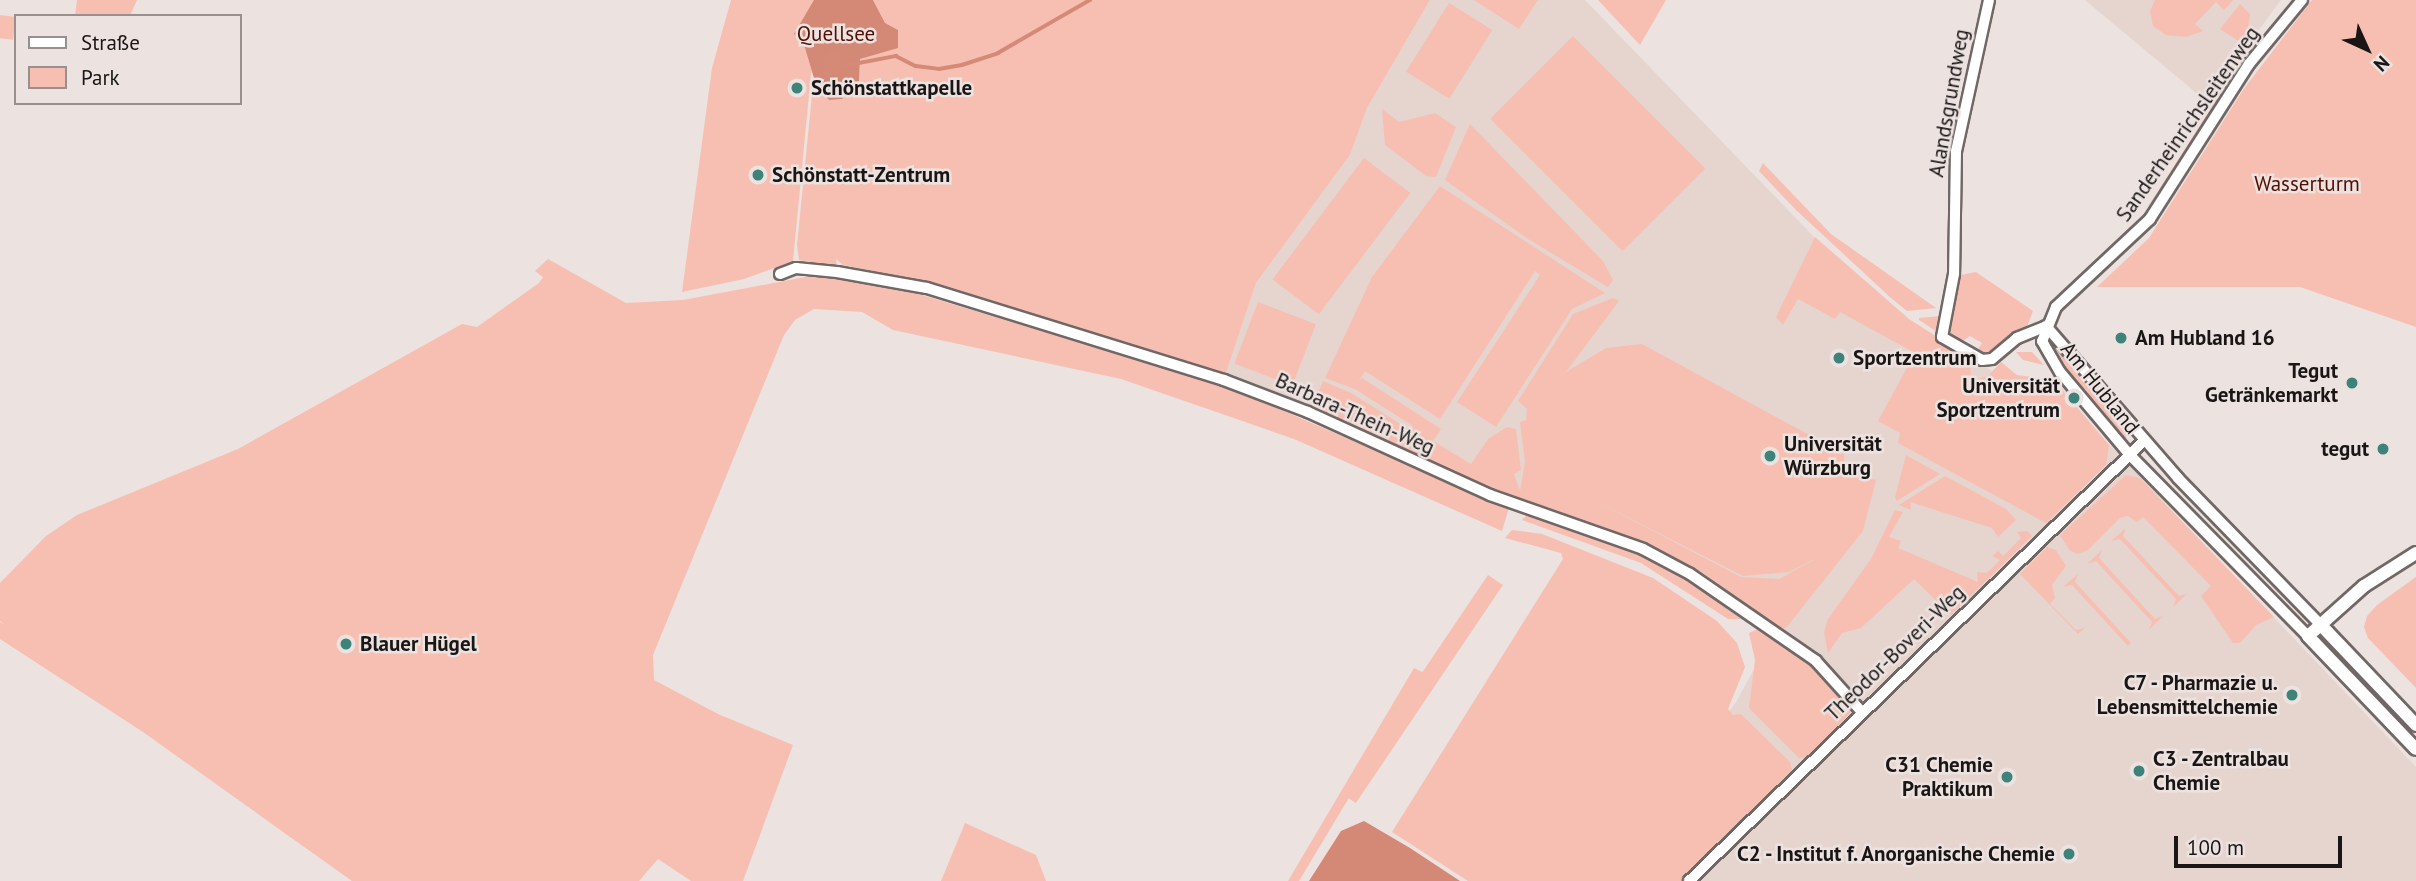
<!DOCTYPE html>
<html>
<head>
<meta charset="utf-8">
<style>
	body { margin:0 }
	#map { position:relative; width:2416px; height:881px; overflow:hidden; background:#ece2e0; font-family:"PT Sans",sans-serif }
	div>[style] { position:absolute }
	.built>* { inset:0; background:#e6d4cf }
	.green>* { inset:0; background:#f7bfb1; transform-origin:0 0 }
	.forest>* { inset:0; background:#d48876 }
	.water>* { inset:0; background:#d58977 }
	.stream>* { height:3.5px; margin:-1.75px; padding:0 1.75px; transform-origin:1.75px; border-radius:1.75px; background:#d58977 }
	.roads { filter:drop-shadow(2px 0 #716866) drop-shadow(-2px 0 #716866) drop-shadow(0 2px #716866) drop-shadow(0 -2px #716866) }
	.minor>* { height:10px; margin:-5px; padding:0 5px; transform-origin:5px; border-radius:5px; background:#fff }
	.tertiary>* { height:12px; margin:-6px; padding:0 6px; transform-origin:6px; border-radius:6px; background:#fff }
	.dots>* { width:19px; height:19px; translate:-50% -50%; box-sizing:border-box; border:4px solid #ece2e0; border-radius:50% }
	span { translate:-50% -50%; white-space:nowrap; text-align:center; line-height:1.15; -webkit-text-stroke:5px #ece2e0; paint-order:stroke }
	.park-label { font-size:21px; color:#530f02 }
	.poi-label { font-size:21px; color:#191615; font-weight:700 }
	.left { translate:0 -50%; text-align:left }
	.right { translate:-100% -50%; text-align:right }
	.street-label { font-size:21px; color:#191615 }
	.legend { position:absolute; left:14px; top:14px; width:228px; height:91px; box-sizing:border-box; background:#ece2e0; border:2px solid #98908f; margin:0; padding:9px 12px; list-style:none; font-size:21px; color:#191615 }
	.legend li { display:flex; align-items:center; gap:14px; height:35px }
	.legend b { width:35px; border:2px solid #98908f }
	.north { position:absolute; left:2332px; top:14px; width:70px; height:70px; -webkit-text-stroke:5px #ece2e0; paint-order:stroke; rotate:135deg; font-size:19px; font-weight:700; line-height:28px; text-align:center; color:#191615 }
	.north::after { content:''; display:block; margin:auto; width:24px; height:32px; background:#191615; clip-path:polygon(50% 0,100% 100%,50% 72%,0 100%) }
	.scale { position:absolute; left:2174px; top:836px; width:168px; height:32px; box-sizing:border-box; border:4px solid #191615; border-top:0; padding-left:9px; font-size:21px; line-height:24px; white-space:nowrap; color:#191615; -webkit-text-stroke:5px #ece2e0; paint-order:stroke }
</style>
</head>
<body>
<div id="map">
	<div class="built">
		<i style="clip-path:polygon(1430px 0,1585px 0,1817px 240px,1853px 284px,1920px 331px,1996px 373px,2061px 387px,2103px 438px,2416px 767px,2416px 881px,1610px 881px,1736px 702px,1777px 628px,1701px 572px,1640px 543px,1500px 493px,1310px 406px,1225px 376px,1256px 283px,1350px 155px,1367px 108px)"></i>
		<i style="clip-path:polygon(2085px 0,2281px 0,2206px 101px)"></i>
	</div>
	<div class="green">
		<i style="clip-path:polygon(77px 0,137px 0,130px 16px,75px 16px)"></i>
		<i style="clip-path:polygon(731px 0,825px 0,811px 74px,793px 261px,744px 279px,682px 292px,712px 68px)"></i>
		<i style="clip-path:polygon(873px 0,1430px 0,1367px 108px,1350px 155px,1256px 283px,1225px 376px,925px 282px,843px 265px,836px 259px,837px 267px,799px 260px,797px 245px,812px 95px,816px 85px,823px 90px,859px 81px,860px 59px,870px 55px,885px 23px)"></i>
		<i style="clip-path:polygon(1474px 0,1538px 0,1519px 29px)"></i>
		<i style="clip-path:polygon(1598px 0,1666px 0,1640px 45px)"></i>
		<i style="clip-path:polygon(2155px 0,2233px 0,2224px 10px,2216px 2px,2195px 24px,2203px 31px,2186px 37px,2166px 35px,2153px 26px,2150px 11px)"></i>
		<i style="clip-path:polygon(2312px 0,2416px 0,2416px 327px,2300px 287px,2097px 287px,2149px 238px,2243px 90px)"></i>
		<i style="left:1449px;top:3px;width:51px;height:81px;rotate:32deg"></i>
		<i style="clip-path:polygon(2240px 4px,2250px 14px,2246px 46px,2220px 29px)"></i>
		<i style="left:0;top:15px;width:16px;height:23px;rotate:7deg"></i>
		<i style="left:1573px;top:36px;width:187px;height:117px;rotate:45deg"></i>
		<i style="clip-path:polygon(2237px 67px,2166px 184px,2146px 209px,2155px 196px)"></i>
		<i style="clip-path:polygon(1382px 109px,1399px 122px,1435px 113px,1456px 127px,1436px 177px,1426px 176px,1385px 145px)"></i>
		<i style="clip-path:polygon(1470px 124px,1603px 261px,1613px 280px,1608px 287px,1528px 239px,1445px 180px)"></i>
		<i style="left:1364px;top:158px;width:58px;height:152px;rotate:37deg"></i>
		<i style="clip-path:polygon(1763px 163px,1831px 234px,1936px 308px,1907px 311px,1891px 298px,1796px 210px,1759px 171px)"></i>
		<i style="clip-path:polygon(evenodd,1440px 186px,1605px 293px,1572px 309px,1496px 427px,1457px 402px,1540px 275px,1535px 271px,1440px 419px,1365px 371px,1358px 383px,1362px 378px,1441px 429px,1433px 441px,1471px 464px,1488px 439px,1507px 427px,1516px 429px,1521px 470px,1514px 474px,1520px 491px,1525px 462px,1520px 422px,1526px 420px,1527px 409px,1518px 401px,1573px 314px,1613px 298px,1619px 301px,1566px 372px,1606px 348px,1642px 344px,1844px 454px,1845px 478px,1846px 473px,1876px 480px,1863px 531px,1786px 628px,1778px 628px,1701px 571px,1640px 543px,1500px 493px,1312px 407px,1323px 381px,1351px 393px,1410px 430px,1413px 426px,1355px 389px,1325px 378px,1372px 277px,1440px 186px,1590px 498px,1743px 576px,1789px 572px,1821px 556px,1779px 579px,1741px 577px,1590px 498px)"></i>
		<i style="clip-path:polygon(1815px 237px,1909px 319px,1970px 358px,1971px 381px,1988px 376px,2001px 362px,2017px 375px,2053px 380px,2109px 445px,2106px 465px,2046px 523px,1898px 443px,1900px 433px,1878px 421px,1915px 353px,1840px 312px,1835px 319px,1798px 299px,1783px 325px,1776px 317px)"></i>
		<i style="clip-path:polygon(548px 259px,626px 303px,683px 300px,816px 275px,915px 293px,1225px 386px,1509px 508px,1502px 531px,1294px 439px,1121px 379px,893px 330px,862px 312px,814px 309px,795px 320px,784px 335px,653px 655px,654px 680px,718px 714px,793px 745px,743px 881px,691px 881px,658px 859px,639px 881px,352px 881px,143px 732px,0 639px,0 622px,5px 625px,0 621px,0 583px,46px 536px,77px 515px,238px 449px,462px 324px,477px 327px,539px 283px,543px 277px,535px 271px)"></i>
		<i style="clip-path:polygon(1976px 272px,2033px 311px,2027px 327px,1983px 356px,1977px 351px,1982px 343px,1970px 336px,1958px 344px,1946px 335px,1955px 276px)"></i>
		<i style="left:1258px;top:302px;width:62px;height:66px;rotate:21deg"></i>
		<i style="clip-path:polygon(1941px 316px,1937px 332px,1919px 320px,1919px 318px)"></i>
		<i style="clip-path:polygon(2060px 349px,2125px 431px,2127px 442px,2054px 353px)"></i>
		<i style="clip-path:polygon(2016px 352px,2032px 352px,2044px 365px,2023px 360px)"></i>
		<i style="clip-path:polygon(1906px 455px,1940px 474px,1897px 501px,1895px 497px)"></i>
		<i style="clip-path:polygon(2126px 475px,2140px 478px,2274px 617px,2256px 625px,2240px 643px,2233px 643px,2201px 596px,2211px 586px,2143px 517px,2137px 522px,2128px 516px,2120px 518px,2088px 550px,2078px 554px,2070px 551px,2060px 535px)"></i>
		<i style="clip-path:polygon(1945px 476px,2006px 509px,2016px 520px,1998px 537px,1992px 528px,1910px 502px,1911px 510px,1899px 505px)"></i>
		<i style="clip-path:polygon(1895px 510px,1903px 512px,1889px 537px,1901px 541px,1898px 548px,1978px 582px,1977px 572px,1987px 573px,2000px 560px,1992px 556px,1998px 551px,2003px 556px,2021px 538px,2017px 532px,2027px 531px,2032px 536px,1951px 615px,1914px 579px,1861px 628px,1842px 633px,1828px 653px,1824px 632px,1828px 619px,1871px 559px)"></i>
		<i style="clip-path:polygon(1527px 515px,1650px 559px,1686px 577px,1741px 619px,1728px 619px,1641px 563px,1522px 520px)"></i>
		<i style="clip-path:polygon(2126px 528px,2123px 536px,2179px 596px,2187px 594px,2173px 607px,2176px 599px,2120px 539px,2111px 541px)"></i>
		<i style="clip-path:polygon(1512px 530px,1542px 534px,1653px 578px,1717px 621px,1737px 643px,1745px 667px,1728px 709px,1733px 715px,1741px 714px,1790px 762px,1793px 774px,1682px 881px,1468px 881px,1392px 832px,1563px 559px,1561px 553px,1505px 538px)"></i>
		<i style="clip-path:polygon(2047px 547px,2056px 550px,2066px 566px,2052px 585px,2055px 598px,2050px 604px,2076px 630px,2085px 628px,2078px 634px,2020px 574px)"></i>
		<i style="clip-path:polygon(2102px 550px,2099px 558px,2155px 619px,2163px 616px,2149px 630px,2152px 622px,2096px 561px,2087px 564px)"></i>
		<i style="clip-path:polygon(2078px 574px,2075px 582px,2131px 643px,2128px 646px,2072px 585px,2063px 587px)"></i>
		<i style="left:1488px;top:575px;width:18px;height:263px;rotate:34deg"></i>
		<i style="clip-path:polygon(2416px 577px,2416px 688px,2368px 638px,2364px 627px,2367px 616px,2377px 605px)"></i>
		<i style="clip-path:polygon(1760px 628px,1811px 665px,1853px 710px,1809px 758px,1799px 758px,1749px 708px,1755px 660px,1749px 633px)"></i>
		<i style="left:2348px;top:662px;width:98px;height:8px;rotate:46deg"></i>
		<i style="clip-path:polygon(1414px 668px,1424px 673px,1299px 881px,1288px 881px)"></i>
		<i style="clip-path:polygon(965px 823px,1036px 855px,1046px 881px,941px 881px)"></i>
	</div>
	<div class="forest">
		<i style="clip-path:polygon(814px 0,873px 0,885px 23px,898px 30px,898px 48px,860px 59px,859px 81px,842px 99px,829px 100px,816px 85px,803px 41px,794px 34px)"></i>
		<i style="clip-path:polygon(1364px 821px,1410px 848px,1460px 881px,1309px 881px,1341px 831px)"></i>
	</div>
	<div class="water">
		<i style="clip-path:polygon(835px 50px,841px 54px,842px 70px,824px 80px,821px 66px,826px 55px)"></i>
	</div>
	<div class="stream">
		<i style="left:843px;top:66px;width:54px;rotate:-10.7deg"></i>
		<i style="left:896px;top:56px;width:22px;rotate:27deg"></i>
		<i style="left:916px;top:66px;width:23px;rotate:7deg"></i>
		<i style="left:939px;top:69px;width:23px;rotate:-10deg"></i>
		<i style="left:962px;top:65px;width:38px;rotate:-18deg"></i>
		<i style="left:998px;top:53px;width:106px;rotate:-29.9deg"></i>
	</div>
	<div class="roads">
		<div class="minor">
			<i style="left:1989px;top:0;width:155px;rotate:102.3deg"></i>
			<i style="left:1956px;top:151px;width:123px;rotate:90.9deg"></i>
			<i style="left:1954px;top:274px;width:64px;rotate:100.8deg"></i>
			<i style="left:1942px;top:337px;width:46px;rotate:29.9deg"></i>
			<i style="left:1982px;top:360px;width:10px;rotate:-6deg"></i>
			<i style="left:1992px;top:359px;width:33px;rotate:-40deg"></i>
			<i style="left:2017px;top:338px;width:31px;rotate:-22deg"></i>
			<i style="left:2302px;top:0;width:83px;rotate:129.6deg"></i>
			<i style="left:2249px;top:64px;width:184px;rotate:122.6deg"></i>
			<i style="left:2150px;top:219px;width:129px;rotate:136.9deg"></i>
			<i style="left:2056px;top:307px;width:37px;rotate:112deg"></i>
			<i style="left:2042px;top:341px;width:36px;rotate:60deg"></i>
			<i style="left:2060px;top:372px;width:107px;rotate:49.9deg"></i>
			<i style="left:2129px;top:454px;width:255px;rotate:45.5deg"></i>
			<i style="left:780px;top:274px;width:17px;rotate:-21deg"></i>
			<i style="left:796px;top:268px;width:41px;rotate:5.6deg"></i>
			<i style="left:837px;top:272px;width:91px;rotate:10.1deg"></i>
			<i style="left:927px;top:288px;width:311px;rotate:17.2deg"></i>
			<i style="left:1224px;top:380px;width:90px;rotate:20.9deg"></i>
			<i style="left:1308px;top:412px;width:200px;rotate:24.5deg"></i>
			<i style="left:1490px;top:495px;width:162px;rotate:19.4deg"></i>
			<i style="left:1643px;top:549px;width:53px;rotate:28deg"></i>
			<i style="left:1690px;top:574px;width:153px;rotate:34.6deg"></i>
			<i style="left:1816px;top:661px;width:69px;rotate:48deg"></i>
			<i style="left:2046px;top:326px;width:201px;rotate:49deg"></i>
			<i style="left:2178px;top:478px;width:202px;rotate:45.8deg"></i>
			<i style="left:1689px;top:881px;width:633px;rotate:-44.04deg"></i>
		</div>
		<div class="tertiary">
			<i style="left:2416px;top:553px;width:62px;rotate:147.6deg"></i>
			<i style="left:2364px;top:586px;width:75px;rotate:138.2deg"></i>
			<i style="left:2308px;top:636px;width:156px;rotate:46.3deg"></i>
			<i style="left:2319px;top:623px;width:141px;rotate:46.4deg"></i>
		</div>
	</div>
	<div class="dots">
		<i style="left:797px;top:88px;background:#3e837a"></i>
		<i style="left:758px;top:175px;background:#3e837a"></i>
		<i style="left:2121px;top:338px;background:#3e837a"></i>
		<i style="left:1839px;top:358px;background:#3e837a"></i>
		<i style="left:2352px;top:383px;background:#3e837a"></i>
		<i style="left:2074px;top:398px;background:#3e837a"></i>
		<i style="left:2383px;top:449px;background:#3e837a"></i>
		<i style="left:1770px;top:456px;background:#3e837a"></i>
		<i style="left:346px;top:644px;background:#3e837a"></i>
		<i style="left:2292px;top:695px;background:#3e837a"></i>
		<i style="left:2139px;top:771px;background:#3e837a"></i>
		<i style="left:2007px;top:777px;background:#3e837a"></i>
		<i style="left:2069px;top:854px;background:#3e837a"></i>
	</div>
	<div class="park-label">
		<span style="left:836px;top:34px">Quellsee</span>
		<span style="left:2307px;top:184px">Wasserturm</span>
	</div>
	<div class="poi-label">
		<span class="left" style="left:811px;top:88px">Schönstattkapelle</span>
		<span class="left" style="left:772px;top:175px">Schönstatt-Zentrum</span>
		<span class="left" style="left:2135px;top:338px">Am Hubland 16</span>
		<span class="left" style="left:1853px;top:358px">Sportzentrum</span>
		<span class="right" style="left:2338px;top:383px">Tegut<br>Getränkemarkt</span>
		<span class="right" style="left:2060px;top:398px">Universität<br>Sportzentrum</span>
		<span class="left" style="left:1784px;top:456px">Universität<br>Würzburg</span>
		<span class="right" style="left:2369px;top:449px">tegut</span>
		<span class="left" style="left:360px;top:644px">Blauer Hügel</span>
		<span class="right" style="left:2278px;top:695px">C7 - Pharmazie u.<br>Lebensmittelchemie</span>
		<span class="left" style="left:2153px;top:771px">C3 - Zentralbau<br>Chemie</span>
		<span class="right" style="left:1993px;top:777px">C31 Chemie<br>Praktikum</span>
		<span class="right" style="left:2055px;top:854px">C2 - Institut f. Anorganische Chemie</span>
	</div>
	<div class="street-label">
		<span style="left:1949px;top:103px;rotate:-80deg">Alandsgrundweg</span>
		<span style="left:2188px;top:124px;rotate:-55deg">Sanderheinrichsleitenweg</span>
		<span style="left:2100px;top:388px;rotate:51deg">Am Hubland</span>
		<span style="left:1355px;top:414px;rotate:24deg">Barbara-Thein-Weg</span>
		<span style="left:1895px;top:653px;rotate:-44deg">Theodor-Boveri-Weg</span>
	</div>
	<ul class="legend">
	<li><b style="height:9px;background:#fff"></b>Straße</li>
	<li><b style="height:19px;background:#f7bfb1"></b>Park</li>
	</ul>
	<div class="north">N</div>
	<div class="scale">100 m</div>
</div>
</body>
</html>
